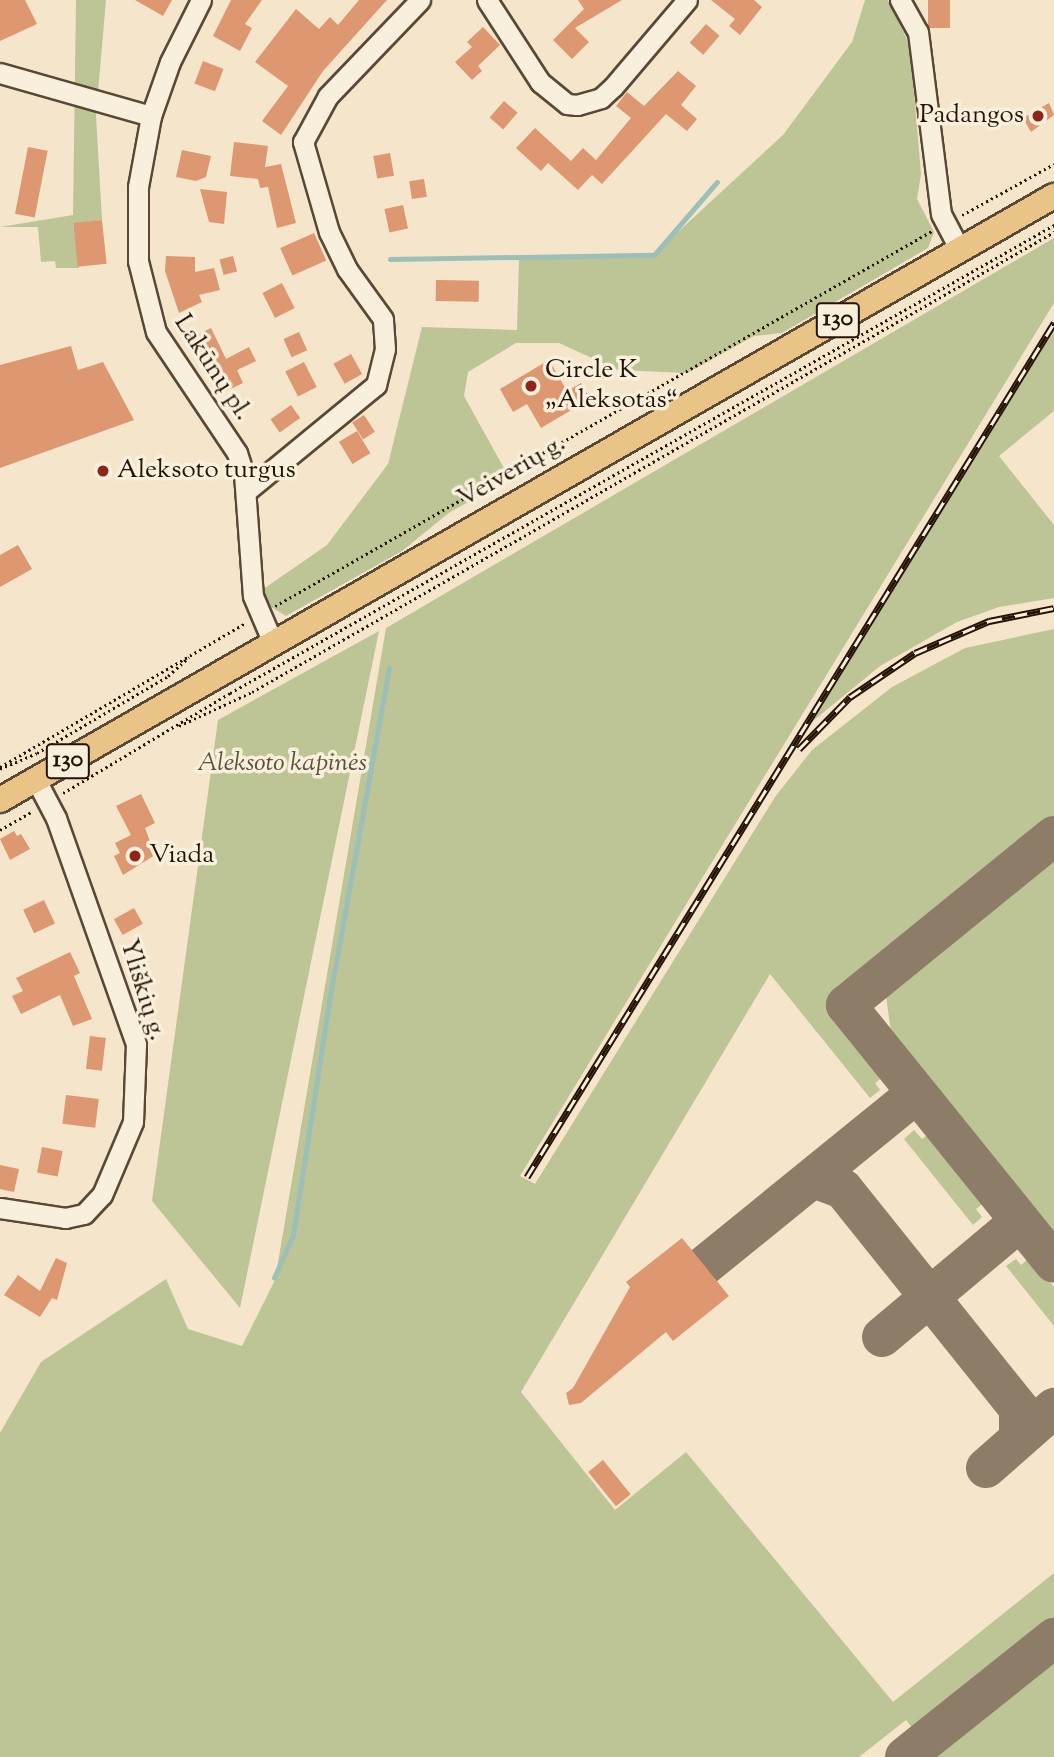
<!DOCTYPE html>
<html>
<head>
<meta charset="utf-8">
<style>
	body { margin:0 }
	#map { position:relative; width:1054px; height:1757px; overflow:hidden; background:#f5e6cb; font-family:"Sorts Mill Goudy",serif }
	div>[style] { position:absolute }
	.green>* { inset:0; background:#bdc496 }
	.stream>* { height:4.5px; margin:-2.25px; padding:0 2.25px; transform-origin:2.25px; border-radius:2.25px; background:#9cc0b7 }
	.taxiway>* { height:40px; margin:-20px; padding:0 20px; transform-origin:20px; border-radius:20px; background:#8d7d68 }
	.building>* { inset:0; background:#dd9771; transform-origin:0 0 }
	.path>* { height:2.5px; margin-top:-1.25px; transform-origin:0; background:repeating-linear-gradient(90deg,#251404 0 2px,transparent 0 5.5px) }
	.roads { filter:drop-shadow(2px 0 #594836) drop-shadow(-2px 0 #594836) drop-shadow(0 2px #594836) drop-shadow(0 -2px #594836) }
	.minor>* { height:19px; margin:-9.5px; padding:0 9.5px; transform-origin:9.5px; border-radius:9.5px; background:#f8efdd }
	.major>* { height:24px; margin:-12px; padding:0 12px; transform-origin:12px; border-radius:12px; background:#eac386 }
	.rail>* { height:7px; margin-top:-3.5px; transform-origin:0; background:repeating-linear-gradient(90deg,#f8efdd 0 13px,#251404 0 26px); box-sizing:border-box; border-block:2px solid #251404 }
	.dots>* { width:19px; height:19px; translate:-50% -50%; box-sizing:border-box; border:4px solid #f8efdd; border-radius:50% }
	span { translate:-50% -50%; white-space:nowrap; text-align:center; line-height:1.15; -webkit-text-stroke:7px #f8efdd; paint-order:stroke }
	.shield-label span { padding:2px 5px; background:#f8efdd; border:2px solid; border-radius:5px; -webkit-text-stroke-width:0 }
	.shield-label { font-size:24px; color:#251404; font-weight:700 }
	.poi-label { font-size:26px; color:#251404 }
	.right { translate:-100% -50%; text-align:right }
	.left { translate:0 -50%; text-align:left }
	.street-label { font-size:26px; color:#251404 }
	.park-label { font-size:26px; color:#5a5237; font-style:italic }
</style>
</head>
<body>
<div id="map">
	<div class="green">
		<i style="clip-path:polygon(76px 0,106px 0,96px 115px,102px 220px,73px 224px,79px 268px,56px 268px,55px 261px,41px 262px,38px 227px,0 227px,73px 215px)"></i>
		<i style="clip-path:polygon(865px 0,888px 0,910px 46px,921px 174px,917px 199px,934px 232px,928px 248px,782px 333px,754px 336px,687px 373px,618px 370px,559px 343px,516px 343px,468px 372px,464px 396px,510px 479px,450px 512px,402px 551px,286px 616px,265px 603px,262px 590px,327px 545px,388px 464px,422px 327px,517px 330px,519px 257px,654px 254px,783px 135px,852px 42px)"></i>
		<i style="clip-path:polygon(1054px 238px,1054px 303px,520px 1176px,535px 1184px,775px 797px,812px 750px,892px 687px,965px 648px,1054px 629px,1054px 821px,826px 1003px,884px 1076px,875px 1083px,880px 1090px,870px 1098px,770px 974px,521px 1392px,615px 1510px,686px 1452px,893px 1702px,1054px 1573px,1054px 1619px,914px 1730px,906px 1720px,859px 1757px,0 1757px,0 1433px,41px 1362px,166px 1279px,188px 1329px,242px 1346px,275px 1280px,386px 628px)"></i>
		<i style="clip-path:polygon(1054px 330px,1054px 411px,999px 456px,1054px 525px,1054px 598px,999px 607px,957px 622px,880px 666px,813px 721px)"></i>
		<i style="clip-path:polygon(379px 631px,240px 1308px,152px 1201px,218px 720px)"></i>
		<i style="clip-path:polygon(1054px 855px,1054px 1241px,892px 1039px,885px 989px)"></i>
		<i style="clip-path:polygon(914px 1130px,922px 1139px,930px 1133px,985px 1202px,976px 1209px,982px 1217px,973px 1225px,904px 1139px)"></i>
		<i style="clip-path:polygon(1030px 1257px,1054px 1287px,1054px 1326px,1006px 1266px,1016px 1259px,1021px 1265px)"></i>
		<i style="clip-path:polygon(1054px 1658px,1054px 1757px,923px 1757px,1012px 1686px,1015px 1689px)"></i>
	</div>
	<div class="stream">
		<i style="left:390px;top:259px;width:264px;rotate:-0.9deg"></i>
		<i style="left:654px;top:255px;width:96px;rotate:-49.2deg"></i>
		<i style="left:274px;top:1278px;width:47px;rotate:-66.2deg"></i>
		<i style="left:293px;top:1235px;width:242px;rotate:-81.2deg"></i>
		<i style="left:330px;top:996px;width:333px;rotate:-79.8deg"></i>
	</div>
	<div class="taxiway">
		<i style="left:1054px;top:836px;width:268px;rotate:140.9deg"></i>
		<i style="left:846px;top:1005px;width:331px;rotate:51.1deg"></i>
		<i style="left:814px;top:1178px;width:31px;rotate:21deg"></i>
		<i style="left:843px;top:1189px;width:282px;rotate:51.3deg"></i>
		<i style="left:1019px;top:1409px;width:27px;rotate:90deg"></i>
		<i style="left:704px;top:1266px;width:274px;rotate:-39.1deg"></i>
		<i style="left:882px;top:1337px;width:180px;rotate:-40deg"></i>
		<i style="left:986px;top:1468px;width:91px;rotate:-41.4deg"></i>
		<i style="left:905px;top:1757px;width:191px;rotate:-38.6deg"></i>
	</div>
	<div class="building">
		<i style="clip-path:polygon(0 0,25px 0,37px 24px,0 41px)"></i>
		<i style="clip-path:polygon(135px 0,172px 0,163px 16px)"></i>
		<i style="clip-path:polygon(231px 0,262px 0,245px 24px,252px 28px,240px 51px,213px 36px)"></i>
		<i style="clip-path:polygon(359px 0,387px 0,323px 71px,281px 135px,262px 121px,288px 86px,255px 62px,296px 9px,319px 29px,330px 17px,338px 25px)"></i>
		<i style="clip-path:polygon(578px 0,622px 0,575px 28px,589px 42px,572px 59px,553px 40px,584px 9px)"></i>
		<i style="clip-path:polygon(711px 0,754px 0,762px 7px,740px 35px,729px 26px,735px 19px)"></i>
		<i style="left:928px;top:0;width:22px;height:28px"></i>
		<i style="left:706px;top:24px;width:18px;height:25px;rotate:41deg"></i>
		<i style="clip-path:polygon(483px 27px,500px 45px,478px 66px,482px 71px,472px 80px,455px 62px,472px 47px,467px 42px)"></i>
		<i style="left:203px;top:61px;width:22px;height:24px;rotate:21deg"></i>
		<i style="clip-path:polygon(678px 71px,696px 86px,681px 105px,697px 119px,687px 131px,666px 114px,602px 184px,592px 175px,578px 190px,548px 163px,541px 171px,516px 148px,535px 128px,571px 161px,583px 148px,596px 160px,631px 118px,616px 106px,627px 92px,644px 106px)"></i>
		<i style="left:504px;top:101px;width:18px;height:22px;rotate:41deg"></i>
		<i style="clip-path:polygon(1049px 103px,1054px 115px,1031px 132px,1023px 118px)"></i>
		<i style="clip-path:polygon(234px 142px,268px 146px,265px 167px,281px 164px,296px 223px,277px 228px,268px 187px,260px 188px,258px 179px,230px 176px)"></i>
		<i style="left:28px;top:147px;width:20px;height:68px;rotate:11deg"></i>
		<i style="clip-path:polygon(182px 150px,211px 156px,206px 177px,196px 181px,176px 177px)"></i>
		<i style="left:390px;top:153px;width:23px;height:17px;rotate:80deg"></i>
		<i style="left:424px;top:179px;width:18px;height:15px;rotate:81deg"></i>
		<i style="clip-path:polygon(200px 189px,227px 192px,224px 224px,209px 222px)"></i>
		<i style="left:403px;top:205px;width:24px;height:19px;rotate:78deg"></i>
		<i style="left:102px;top:220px;width:44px;height:29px;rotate:84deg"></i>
		<i style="left:314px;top:233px;width:30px;height:37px;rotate:66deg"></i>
		<i style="clip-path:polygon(166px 256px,195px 257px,195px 272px,214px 268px,220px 290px,199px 295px,202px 302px,179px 313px,165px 271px)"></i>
		<i style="left:233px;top:256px;width:16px;height:14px;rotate:75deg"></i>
		<i style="left:436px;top:280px;width:43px;height:21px;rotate:1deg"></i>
		<i style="left:282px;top:283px;width:28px;height:22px;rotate:63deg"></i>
		<i style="clip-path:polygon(211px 328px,226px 359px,249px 347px,256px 361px,237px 370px,243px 383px,220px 394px,191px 338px)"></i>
		<i style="left:299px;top:332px;width:20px;height:17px;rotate:66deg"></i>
		<i style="clip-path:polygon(71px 346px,78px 370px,103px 362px,134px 420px,0 468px,0 365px)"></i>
		<i style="left:351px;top:354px;width:23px;height:20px;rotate:61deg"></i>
		<i style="clip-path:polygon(549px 360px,567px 391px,581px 383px,590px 399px,541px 428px,527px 404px,513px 412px,500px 389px)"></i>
		<i style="left:304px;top:362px;width:28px;height:21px;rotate:63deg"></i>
		<i style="left:291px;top:405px;width:16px;height:25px;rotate:55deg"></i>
		<i style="left:364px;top:415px;width:20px;height:14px;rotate:57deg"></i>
		<i style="left:357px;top:431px;width:26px;height:21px;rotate:59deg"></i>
		<i style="clip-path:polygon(18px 545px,32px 569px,0 587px,0 555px)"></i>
		<i style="clip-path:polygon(141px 794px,155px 823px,145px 828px,155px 855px,123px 875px,114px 856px,120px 853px,115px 843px,131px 835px,116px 806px)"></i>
		<i style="clip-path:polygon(14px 831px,17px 836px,21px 834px,30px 849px,10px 860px,0 839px)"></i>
		<i style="left:44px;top:900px;width:26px;height:23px;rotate:65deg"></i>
		<i style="left:134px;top:908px;width:18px;height:23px;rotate:61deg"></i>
		<i style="clip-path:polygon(70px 952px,80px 973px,74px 976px,92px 1019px,73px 1026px,60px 995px,21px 1014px,12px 996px,23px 991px,16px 978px)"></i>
		<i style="left:90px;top:1036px;width:16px;height:33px;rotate:7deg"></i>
		<i style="left:66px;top:1095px;width:33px;height:29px;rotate:7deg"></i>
		<i style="left:42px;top:1147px;width:21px;height:26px;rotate:11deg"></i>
		<i style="clip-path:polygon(0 1165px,19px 1169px,14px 1192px,0 1189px)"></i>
		<i style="clip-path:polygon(682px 1238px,729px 1296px,673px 1341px,666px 1332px,581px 1403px,569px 1405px,566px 1393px,573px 1388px,630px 1287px,626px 1282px)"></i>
		<i style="clip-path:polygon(56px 1258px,67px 1263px,57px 1300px,52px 1298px,40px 1317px,4px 1295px,18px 1275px,40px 1291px)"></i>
		<i style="left:603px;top:1460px;width:44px;height:19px;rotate:51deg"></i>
	</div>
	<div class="path">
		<i style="left:962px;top:215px;width:105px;rotate:-29deg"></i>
		<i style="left:275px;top:606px;width:756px;rotate:-29.72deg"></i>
		<i style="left:179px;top:726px;width:81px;rotate:-25deg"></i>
		<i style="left:252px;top:692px;width:925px;rotate:-29.84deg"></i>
		<i style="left:0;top:767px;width:284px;rotate:-30.4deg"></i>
		<i style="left:0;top:769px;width:40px;rotate:-23.4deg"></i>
		<i style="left:37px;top:753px;width:152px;rotate:-30.4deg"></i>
		<i style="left:168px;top:676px;width:28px;rotate:-42deg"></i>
		<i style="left:63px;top:793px;width:195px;rotate:-30.9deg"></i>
		<i style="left:230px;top:693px;width:948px;rotate:-29.59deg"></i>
		<i style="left:0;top:830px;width:38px;rotate:-30deg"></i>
	</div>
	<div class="roads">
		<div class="minor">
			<i style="left:201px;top:0;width:69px;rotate:116.6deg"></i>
			<i style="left:170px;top:62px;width:57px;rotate:109.4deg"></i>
			<i style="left:151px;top:116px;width:72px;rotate:100.4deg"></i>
			<i style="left:138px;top:187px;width:74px;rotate:90deg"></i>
			<i style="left:138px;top:261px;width:73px;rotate:75.8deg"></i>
			<i style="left:156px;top:332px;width:146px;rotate:56.2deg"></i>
			<i style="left:237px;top:453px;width:22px;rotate:72deg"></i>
			<i style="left:244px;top:474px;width:122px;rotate:85.8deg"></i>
			<i style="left:253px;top:596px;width:51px;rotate:66.9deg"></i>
			<i style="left:487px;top:0;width:98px;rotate:57.1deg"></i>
			<i style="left:540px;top:82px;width:35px;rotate:39deg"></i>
			<i style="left:567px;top:104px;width:10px;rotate:6deg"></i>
			<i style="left:577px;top:105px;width:25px;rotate:-16deg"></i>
			<i style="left:601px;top:98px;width:16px;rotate:-43deg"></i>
			<i style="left:613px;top:87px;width:114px;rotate:-49.6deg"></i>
			<i style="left:900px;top:0;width:37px;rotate:61deg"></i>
			<i style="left:918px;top:32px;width:183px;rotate:82.8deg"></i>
			<i style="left:941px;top:214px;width:41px;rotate:62.2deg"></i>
			<i style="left:0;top:73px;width:157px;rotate:15.9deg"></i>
			<i style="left:248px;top:490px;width:166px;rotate:-39.4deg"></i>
			<i style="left:376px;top:385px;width:37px;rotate:-76deg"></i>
			<i style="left:385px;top:349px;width:30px;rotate:-94deg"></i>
			<i style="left:383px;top:319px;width:62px;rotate:-125.8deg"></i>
			<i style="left:347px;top:269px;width:41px;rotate:-115.9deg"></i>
			<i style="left:329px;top:232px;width:94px;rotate:-106.1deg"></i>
			<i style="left:303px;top:142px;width:52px;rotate:-61.5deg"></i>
			<i style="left:328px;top:96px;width:133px;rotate:-46.2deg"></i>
			<i style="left:0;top:1208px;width:66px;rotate:8.7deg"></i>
			<i style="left:65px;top:1218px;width:19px;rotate:-12deg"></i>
			<i style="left:84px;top:1214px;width:26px;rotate:-47deg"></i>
			<i style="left:102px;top:1195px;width:79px;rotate:-67deg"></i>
			<i style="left:133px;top:1122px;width:78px;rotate:-87.8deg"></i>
			<i style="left:136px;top:1044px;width:240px;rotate:-109.5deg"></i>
			<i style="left:56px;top:818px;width:43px;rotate:-117.8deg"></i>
		</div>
		<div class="major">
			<i style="left:0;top:800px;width:1215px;rotate:-29.82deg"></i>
		</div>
	</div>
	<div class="rail">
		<i style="left:799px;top:749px;width:73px;rotate:-45.6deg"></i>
		<i style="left:850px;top:697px;width:78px;rotate:-34.1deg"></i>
		<i style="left:915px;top:653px;width:81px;rotate:-23.4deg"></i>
		<i style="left:989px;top:621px;width:66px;rotate:-11.3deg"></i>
		<i style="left:527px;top:1177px;width:1004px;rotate:-58.32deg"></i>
	</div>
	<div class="dots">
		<i style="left:1038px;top:116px;background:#8f2418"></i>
		<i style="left:531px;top:386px;background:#8f2418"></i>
		<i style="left:103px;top:471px;background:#8f2418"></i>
		<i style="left:135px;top:856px;background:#8f2418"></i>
	</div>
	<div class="shield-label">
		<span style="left:838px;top:320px">130</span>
		<span style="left:68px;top:761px">130</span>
	</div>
	<div class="poi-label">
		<span class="right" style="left:1024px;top:116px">Padangos</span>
		<span class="left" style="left:545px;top:386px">Circle K<br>„Aleksotas“</span>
		<span class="left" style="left:117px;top:471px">Aleksoto turgus</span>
		<span class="left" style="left:149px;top:856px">Viada</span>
	</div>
	<div class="street-label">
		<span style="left:212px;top:368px;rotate:57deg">Lakūnų pl.</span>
		<span style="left:512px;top:472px;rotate:-30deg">Veiverių g.</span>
		<span style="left:142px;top:990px;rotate:73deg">Yliškių g.</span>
	</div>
	<div class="park-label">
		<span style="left:282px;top:764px">Aleksoto kapinės</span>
	</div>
</div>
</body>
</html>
